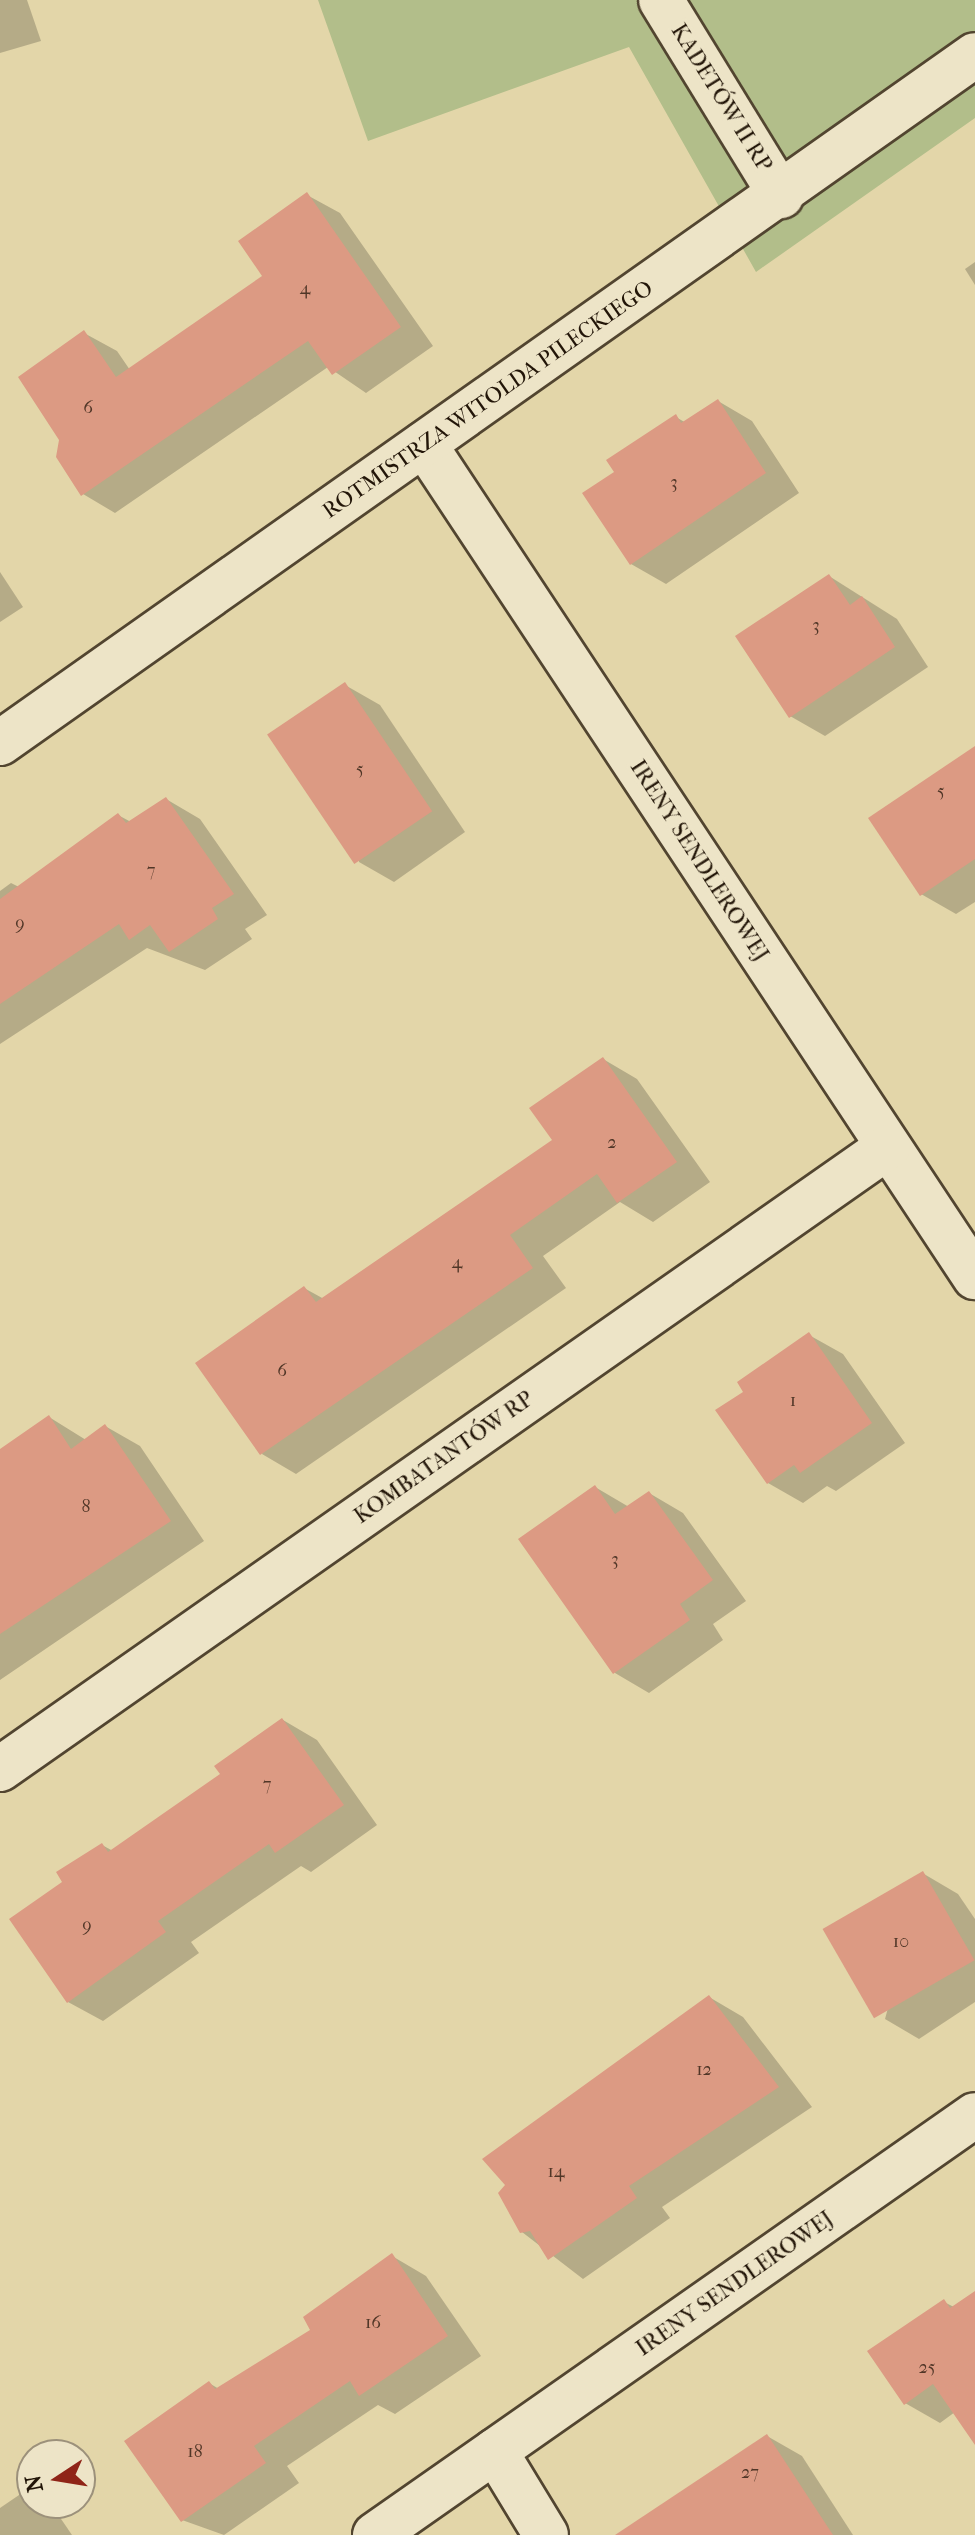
<!DOCTYPE html>
<html>
<head>
<meta charset="utf-8">
<style>
	body { margin:0 }
	#map { position:relative; width:975px; height:2535px; overflow:hidden; background:#e3d6a9; font-family:"IM FELL French Canon",serif }
	div>[style] { position:absolute }
	.green>* { inset:0; background:#b2be8a }
	.shadow>* { inset:0; background:#0003 }
	.building>* { inset:0; background:#dc9a83; transform-origin:0 0 }
	.roads { filter:drop-shadow(2px 0 #524530) drop-shadow(-2px 0 #524530) drop-shadow(0 2px #524530) drop-shadow(0 -2px #524530) }
	.minor>* { height:44px; margin:-22px; padding:0 22px; transform-origin:22px; border-radius:22px; background:#ede4c7 }
	span { translate:-50% -50%; white-space:nowrap; text-align:center; line-height:1.15; -webkit-text-stroke:7px #ede4c7; paint-order:stroke }
	.number-label { font-size:18px; color:#503627 }
	.number-label span { -webkit-text-stroke-width:0 }
	.street-label { font-size:22px; color:#221508 }
	.north { position:absolute; left:16px; top:2439px; width:80px; height:80px; box-sizing:border-box; background:#ede4c7; border:2px solid #9c917b; border-radius:50%; rotate:258deg; font-size:22px; font-weight:700; line-height:32px; text-align:center; color:#221508 }
	.north::after { content:''; display:block; margin:auto; width:28px; height:36px; background:#8f2418; clip-path:polygon(50% 0,100% 100%,50% 72%,0 100%) }
</style>
</head>
<body>
<div id="map">
	<div class="green">
		<i style="clip-path:polygon(318px 0,975px 0,975px 118px,756px 272px,629px 47px,368px 141px)"></i>
	</div>
	<div class="shadow">
		<i style="clip-path:polygon(0 0,27px 0,41px 41px,0 53px)"></i>
		<i style="clip-path:polygon(307px 195px,340px 213px,433px 346px,366px 393px,328px 367px,115px 513px,83px 494px,84px 333px,117px 351px,130px 370px,265px 276px)"></i>
		<i style="clip-path:polygon(975px 262px,975px 285px,965px 269px)"></i>
		<i style="clip-path:polygon(718px 401px,752px 421px,799px 493px,666px 584px,631px 564px,616px 473px,676px 417px,686px 423px)"></i>
		<i style="clip-path:polygon(0 572px,23px 607px,0 622px)"></i>
		<i style="clip-path:polygon(829px 576px,897px 619px,928px 667px,825px 736px,790px 716px)"></i>
		<i style="clip-path:polygon(345px 685px,380px 705px,465px 832px,394px 882px,359px 862px)"></i>
		<i style="clip-path:polygon(975px 749px,975px 902px,956px 914px,921px 894px)"></i>
		<i style="clip-path:polygon(166px 799px,200px 819px,267px 915px,245px 929px,252px 939px,205px 970px,147px 948px,0 1044px,0 891px,11px 883px,19px 887px,118px 815px,131px 822px)"></i>
		<i style="clip-path:polygon(603px 1059px,637px 1079px,710px 1182px,653px 1222px,620px 1202px,543px 1256px,566px 1288px,296px 1474px,262px 1454px,304px 1288px,324px 1299px,554px 1141px)"></i>
		<i style="clip-path:polygon(809px 1335px,843px 1354px,905px 1443px,836px 1491px,827px 1486px,803px 1503px,768px 1483px,745px 1393px)"></i>
		<i style="clip-path:polygon(49px 1417px,86px 1440px,105px 1426px,140px 1446px,204px 1541px,0 1680px,0 1451px)"></i>
		<i style="clip-path:polygon(595px 1487px,629px 1507px,649px 1493px,683px 1513px,746px 1601px,713px 1624px,723px 1640px,649px 1693px,615px 1673px)"></i>
		<i style="clip-path:polygon(283px 1720px,317px 1740px,377px 1825px,311px 1872px,301px 1866px,191px 1942px,199px 1953px,103px 2021px,68px 2002px,64px 1883px,102px 1845px,113px 1851px,223px 1775px)"></i>
		<i style="clip-path:polygon(924px 1874px,958px 1894px,975px 1919px,975px 2002px,919px 2039px,885px 2019px)"></i>
		<i style="clip-path:polygon(709px 1997px,743px 2017px,812px 2107px,662px 2207px,670px 2218px,583px 2279px,522px 2232px)"></i>
		<i style="clip-path:polygon(392px 2256px,426px 2276px,481px 2356px,395px 2414px,378px 2405px,287px 2466px,299px 2483px,224px 2535px,182px 2520px,209px 2383px,219px 2389px,313px 2330px)"></i>
		<i style="clip-path:polygon(975px 2299px,975px 2425px,955px 2412px,940px 2423px,905px 2403px,944px 2302px,954px 2307px)"></i>
		<i style="clip-path:polygon(767px 2436px,802px 2456px,853px 2535px,731px 2535px)"></i>
		<i style="clip-path:polygon(22px 2493px,57px 2513px,72px 2535px,0 2535px,0 2508px)"></i>
	</div>
	<div class="building">
		<i style="clip-path:polygon(307px 192px,401px 327px,332px 375px,308px 341px,81px 496px,56px 457px,59px 440px,18px 377px,84px 330px,116px 377px,262px 276px,238px 241px)"></i>
		<i style="clip-path:polygon(718px 399px,766px 473px,630px 565px,582px 493px,614px 472px,606px 460px,676px 414px,681px 423px)"></i>
		<i style="clip-path:polygon(829px 574px,850px 605px,862px 596px,895px 647px,789px 718px,735px 636px)"></i>
		<i style="left:345px;top:682px;width:156px;height:94px;rotate:56deg"></i>
		<i style="clip-path:polygon(975px 746px,975px 859px,920px 896px,868px 818px)"></i>
		<i style="clip-path:polygon(166px 797px,234px 894px,212px 908px,218px 919px,169px 952px,150px 925px,129px 940px,119px 924px,0 1004px,0 899px,118px 813px,126px 823px)"></i>
		<i style="clip-path:polygon(603px 1057px,677px 1162px,617px 1203px,597px 1174px,510px 1235px,533px 1268px,260px 1455px,195px 1363px,304px 1286px,316px 1302px,552px 1140px,529px 1108px)"></i>
		<i style="clip-path:polygon(809px 1332px,872px 1423px,800px 1473px,794px 1465px,767px 1484px,715px 1410px,743px 1392px,737px 1382px)"></i>
		<i style="clip-path:polygon(49px 1415px,71px 1449px,105px 1424px,171px 1521px,0 1634px,0 1449px)"></i>
		<i style="clip-path:polygon(595px 1485px,615px 1514px,649px 1491px,713px 1580px,680px 1604px,690px 1620px,613px 1674px,518px 1539px)"></i>
		<i style="clip-path:polygon(282px 1718px,344px 1805px,275px 1853px,269px 1844px,158px 1921px,166px 1932px,67px 2003px,9px 1919px,62px 1882px,56px 1872px,102px 1843px,108px 1852px,220px 1774px,214px 1766px)"></i>
		<i style="left:923px;top:1871px;width:103px;height:116px;rotate:60deg"></i>
		<i style="clip-path:polygon(709px 1995px,779px 2087px,629px 2186px,637px 2198px,548px 2260px,530px 2231px,520px 2233px,498px 2193px,505px 2185px,482px 2159px)"></i>
		<i style="clip-path:polygon(392px 2253px,448px 2336px,359px 2396px,350px 2381px,254px 2446px,266px 2463px,181px 2522px,124px 2441px,209px 2381px,215px 2389px,310px 2330px,303px 2317px)"></i>
		<i style="clip-path:polygon(975px 2291px,975px 2445px,933px 2384px,904px 2405px,867px 2351px,944px 2299px,950px 2308px)"></i>
		<i style="clip-path:polygon(767px 2434px,833px 2535px,615px 2535px)"></i>
	</div>
	<div class="roads">
		<div class="minor">
			<i style="left:661px;top:0;width:230px;rotate:58.5deg"></i>
			<i style="left:424px;top:444px;width:999px;rotate:56.52deg"></i>
			<i style="left:0;top:743px;width:1193px;rotate:-35.21deg"></i>
			<i style="left:0;top:1769px;width:1084px;rotate:-35.01deg"></i>
			<i style="left:495px;top:2451px;width:98px;rotate:58.7deg"></i>
			<i style="left:375px;top:2535px;width:732px;rotate:-34.99deg"></i>
		</div>
	</div>
	<div class="number-label">
		<span style="left:305px;top:289px">4</span>
		<span style="left:88px;top:408px">6</span>
		<span style="left:674px;top:483px">3</span>
		<span style="left:816px;top:626px">3</span>
		<span style="left:360px;top:770px">5</span>
		<span style="left:941px;top:792px">5</span>
		<span style="left:151px;top:871px">7</span>
		<span style="left:20px;top:924px">9</span>
		<span style="left:612px;top:1143px">2</span>
		<span style="left:457px;top:1263px">4</span>
		<span style="left:282px;top:1371px">6</span>
		<span style="left:793px;top:1401px">1</span>
		<span style="left:86px;top:1507px">8</span>
		<span style="left:615px;top:1560px">3</span>
		<span style="left:267px;top:1785px">7</span>
		<span style="left:87px;top:1926px">9</span>
		<span style="left:901px;top:1942px">10</span>
		<span style="left:704px;top:2070px">12</span>
		<span style="left:556px;top:2172px">14</span>
		<span style="left:373px;top:2323px">16</span>
		<span style="left:927px;top:2368px">25</span>
		<span style="left:195px;top:2452px">18</span>
		<span style="left:750px;top:2473px">27</span>
	</div>
	<div class="street-label">
		<span style="left:721px;top:98px;rotate:58deg">KADETÓW II RP</span>
		<span style="left:488px;top:400px;rotate:-35deg">ROTMISTRZA WITOLDA PILECKIEGO</span>
		<span style="left:699px;top:861px;rotate:57deg">IRENY SENDLEROWEJ</span>
		<span style="left:444px;top:1458px;rotate:-35deg">KOMBATANTÓW RP</span>
		<span style="left:735px;top:2284px;rotate:-35deg">IRENY SENDLEROWEJ</span>
	</div>
	<div class="north">N</div>
</div>
</body>
</html>
